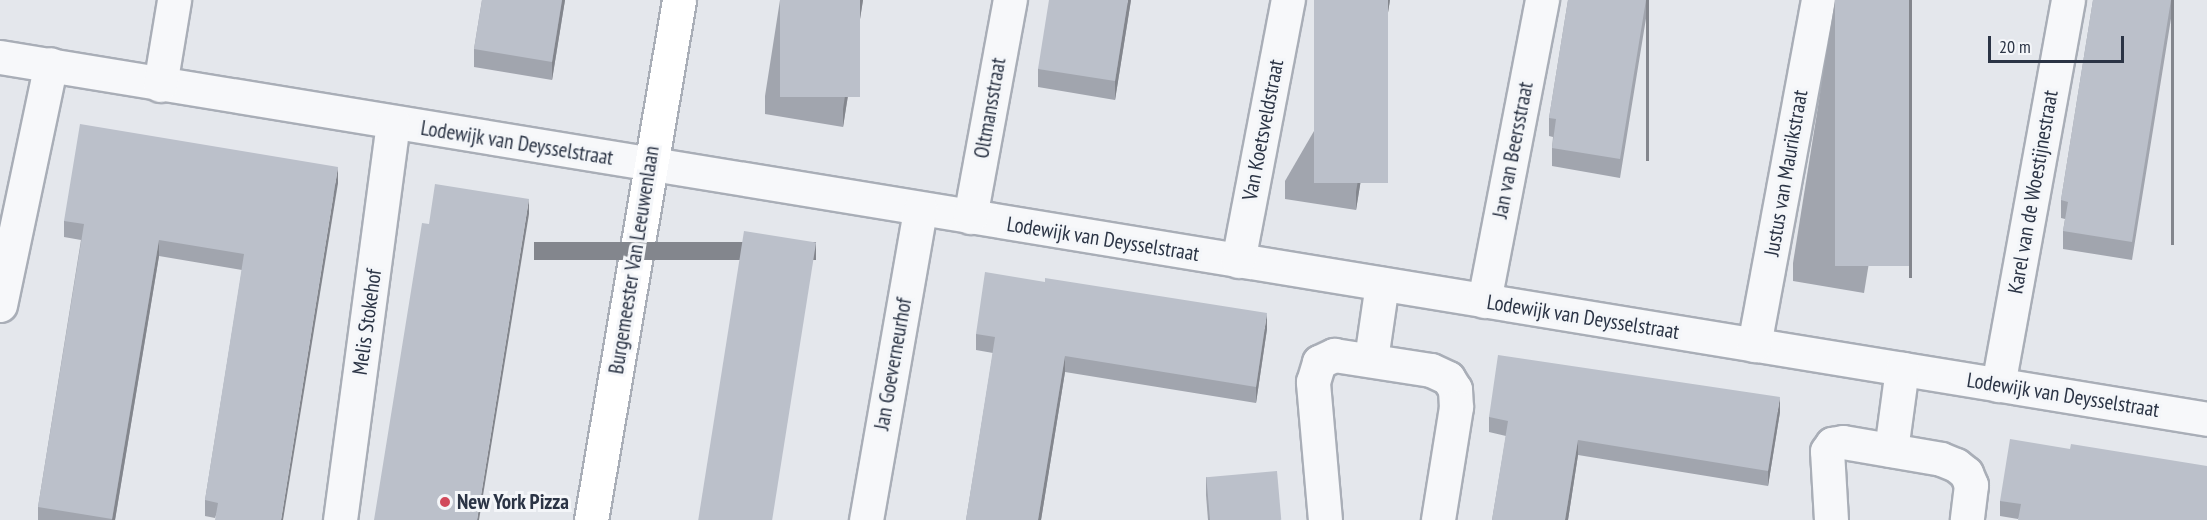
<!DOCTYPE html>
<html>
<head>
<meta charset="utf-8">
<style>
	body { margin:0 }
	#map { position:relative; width:2207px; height:520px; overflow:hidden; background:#e4e7ec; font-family:"PT Sans Narrow",sans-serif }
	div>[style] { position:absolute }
	.roads { filter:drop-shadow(2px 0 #a9aeb7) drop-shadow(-2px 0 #a9aeb7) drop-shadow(0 2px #a9aeb7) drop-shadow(0 -2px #a9aeb7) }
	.street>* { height:33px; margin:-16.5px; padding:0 16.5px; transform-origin:16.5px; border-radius:16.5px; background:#f7f8fa }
	.secondary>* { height:33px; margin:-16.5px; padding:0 16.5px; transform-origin:16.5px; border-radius:16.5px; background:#fff }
	.wall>* { inset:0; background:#a1a5ae }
	.shaded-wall>* { inset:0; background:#83868d; transform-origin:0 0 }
	.building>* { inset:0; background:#bbc0ca; transform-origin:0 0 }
	.dots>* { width:16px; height:16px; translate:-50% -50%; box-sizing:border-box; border:3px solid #f4f6f9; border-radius:50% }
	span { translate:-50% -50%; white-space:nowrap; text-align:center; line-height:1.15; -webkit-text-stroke:6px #f4f6f9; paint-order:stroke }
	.street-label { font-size:21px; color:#2b3445 }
	.poi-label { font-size:21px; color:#2b3445; font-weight:700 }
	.left { translate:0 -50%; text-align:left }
	.scale { position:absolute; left:1988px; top:36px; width:136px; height:27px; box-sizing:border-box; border:3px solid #2b3445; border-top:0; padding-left:8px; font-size:18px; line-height:21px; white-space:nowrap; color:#2b3445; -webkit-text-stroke:4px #f4f6f9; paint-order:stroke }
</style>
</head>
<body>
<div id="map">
	<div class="roads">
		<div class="street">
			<i style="left:0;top:57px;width:2236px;rotate:9.31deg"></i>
			<i style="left:160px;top:85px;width:86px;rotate:-80.6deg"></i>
			<i style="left:970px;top:217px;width:221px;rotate:-79.6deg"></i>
			<i style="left:1238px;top:261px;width:266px;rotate:-79.2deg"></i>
			<i style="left:1484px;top:301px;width:307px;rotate:-79.1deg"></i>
			<i style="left:0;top:305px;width:246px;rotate:-78.1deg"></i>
			<i style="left:1754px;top:345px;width:351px;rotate:-79.5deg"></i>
			<i style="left:1371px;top:359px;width:76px;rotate:-81.7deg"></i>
			<i style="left:1998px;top:385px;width:391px;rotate:-79.7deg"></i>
			<i style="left:1891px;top:450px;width:82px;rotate:-82.3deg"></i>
			<i style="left:340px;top:520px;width:401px;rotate:-82.4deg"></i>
			<i style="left:866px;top:520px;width:316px;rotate:-80.1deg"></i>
			<i style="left:1325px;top:520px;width:139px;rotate:-95deg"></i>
			<i style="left:1313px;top:382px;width:21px;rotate:-73deg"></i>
			<i style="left:1319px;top:362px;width:17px;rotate:-25deg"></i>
			<i style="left:1334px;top:355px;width:98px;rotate:8.8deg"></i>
			<i style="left:1431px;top:370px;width:19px;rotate:25deg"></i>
			<i style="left:1448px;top:378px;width:13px;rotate:58deg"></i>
			<i style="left:1455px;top:389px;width:18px;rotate:87deg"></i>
			<i style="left:1456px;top:407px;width:114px;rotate:99.1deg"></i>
			<i style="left:1831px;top:520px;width:69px;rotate:-93.3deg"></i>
			<i style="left:1827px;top:451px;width:9px;rotate:-54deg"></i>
			<i style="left:1832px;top:444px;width:11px;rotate:-10deg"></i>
			<i style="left:1843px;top:442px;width:99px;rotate:9.8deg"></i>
			<i style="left:1941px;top:459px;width:16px;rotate:22deg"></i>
			<i style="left:1956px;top:465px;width:13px;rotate:39deg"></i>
			<i style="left:1966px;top:473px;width:13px;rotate:67deg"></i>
			<i style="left:1971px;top:485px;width:35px;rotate:97deg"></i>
		</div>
		<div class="secondary">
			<i style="left:591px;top:520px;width:527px;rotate:-80.39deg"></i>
		</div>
	</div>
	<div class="wall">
		<i style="clip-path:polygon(482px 0,565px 0,552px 80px,474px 67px,474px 49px)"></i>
		<i style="clip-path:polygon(780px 0,863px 0,843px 127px,765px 114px,765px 96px)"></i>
		<i style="clip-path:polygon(1131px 0,1115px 100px,1038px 87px,1038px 69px)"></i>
		<i style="clip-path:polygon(1390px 0,1356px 210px,1285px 199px,1285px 181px)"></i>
		<i style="clip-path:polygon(1568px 0,1649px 0,1620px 178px,1552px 166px,1552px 148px,1553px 137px,1549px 136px,1549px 118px)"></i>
		<i style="clip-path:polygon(1835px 0,1912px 0,1864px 293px,1793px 281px,1793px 263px)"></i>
		<i style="clip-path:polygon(2093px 0,2174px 0,2132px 260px,2063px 249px,2063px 231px,2065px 219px,2061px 218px,2061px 200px)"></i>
		<i style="clip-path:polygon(338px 183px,215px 518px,205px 516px,205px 500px,242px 270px,159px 256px,115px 520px,38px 520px,38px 507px,81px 240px,64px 237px,64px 221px)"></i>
		<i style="clip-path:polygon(1267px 329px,1256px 403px,1065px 372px,1041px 520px,966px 520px,993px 353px,976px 350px,976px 334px)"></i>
		<i style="clip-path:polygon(1780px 412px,1768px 486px,1578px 455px,1568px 520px,1492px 520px,1506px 436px,1489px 432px,1489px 417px)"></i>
		<i style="clip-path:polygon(2070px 449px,2018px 519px,2000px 516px,2000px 501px)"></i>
		<i style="clip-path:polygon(1206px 477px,1281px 520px,1208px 520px,1206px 495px)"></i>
	</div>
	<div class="shaded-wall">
		<i style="clip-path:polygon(562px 0,565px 0,552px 80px,552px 62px)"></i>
		<i style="clip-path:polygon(860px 0,863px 0,843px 127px,843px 109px)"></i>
		<i style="clip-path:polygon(1128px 0,1131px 0,1115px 100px,1115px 81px)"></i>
		<i style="clip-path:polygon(1388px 0,1390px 0,1356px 210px,1356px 192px)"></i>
		<i style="left:1646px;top:0;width:3px;height:161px"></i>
		<i style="left:1909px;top:0;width:3px;height:278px"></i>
		<i style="left:2171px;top:0;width:3px;height:245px"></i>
		<i style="clip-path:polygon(338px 167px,338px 183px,283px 520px,281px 520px)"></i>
		<i style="clip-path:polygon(529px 199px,529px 214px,479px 520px,477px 520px)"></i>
		<i style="clip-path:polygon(159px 240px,159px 256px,115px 520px,112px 520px)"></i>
		<i style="left:816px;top:242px;width:18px;height:282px;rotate:90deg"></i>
		<i style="clip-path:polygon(1267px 313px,1267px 329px,1256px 403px,1256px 387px)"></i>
		<i style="clip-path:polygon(1065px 356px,1065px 372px,1041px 520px,1038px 520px)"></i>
		<i style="clip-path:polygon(1780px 397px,1780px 412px,1768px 486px,1768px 471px)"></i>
		<i style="clip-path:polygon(1578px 440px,1578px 455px,1568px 520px,1565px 520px)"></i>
	</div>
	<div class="building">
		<i style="clip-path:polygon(482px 0,562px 0,552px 62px,474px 49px)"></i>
		<i style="left:780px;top:0;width:80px;height:97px"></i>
		<i style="clip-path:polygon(1049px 0,1128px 0,1115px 81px,1038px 69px)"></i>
		<i style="left:1314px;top:0;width:74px;height:183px"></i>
		<i style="clip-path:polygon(1568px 0,1646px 0,1620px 159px,1552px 148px,1556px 119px,1549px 118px)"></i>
		<i style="left:1835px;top:0;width:74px;height:266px"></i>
		<i style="clip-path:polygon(2093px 0,2171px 0,2132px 242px,2063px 231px,2068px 202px,2061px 200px)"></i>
		<i style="clip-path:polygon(80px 124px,338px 167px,281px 520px,215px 520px,218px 503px,205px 500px,244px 254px,159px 240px,112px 519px,38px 507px,84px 224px,64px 221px)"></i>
		<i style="clip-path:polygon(435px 184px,529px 199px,477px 520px,374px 520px,422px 223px,429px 224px)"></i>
		<i style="left:744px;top:231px;width:73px;height:293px;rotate:9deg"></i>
		<i style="clip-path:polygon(985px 272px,1045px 282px,1045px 278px,1267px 313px,1256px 387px,1065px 356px,1038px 520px,966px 520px,995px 337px,976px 334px)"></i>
		<i style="clip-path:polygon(1498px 355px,1780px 397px,1768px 471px,1578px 440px,1565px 520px,1492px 520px,1508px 421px,1489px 417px)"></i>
		<i style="clip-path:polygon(2010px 439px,2070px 449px,2071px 444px,2207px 466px,2207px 520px,2018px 520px,2021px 504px,2000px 501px)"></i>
		<i style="left:1277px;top:471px;width:49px;height:71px;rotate:85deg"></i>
	</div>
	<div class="dots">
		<i style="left:445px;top:502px;background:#d1495b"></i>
	</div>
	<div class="street-label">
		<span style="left:990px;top:108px;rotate:-80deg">Oltmansstraat</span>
		<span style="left:1263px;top:130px;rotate:-79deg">Van Koetsveldstraat</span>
		<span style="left:517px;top:143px;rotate:9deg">Lodewijk van Deysselstraat</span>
		<span style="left:1513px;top:150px;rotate:-79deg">Jan van Beersstraat</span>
		<span style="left:1786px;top:173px;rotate:-80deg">Justus van Maurikstraat</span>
		<span style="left:2033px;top:192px;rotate:-80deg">Karel van de Woestijnestraat</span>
		<span style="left:1103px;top:239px;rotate:9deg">Lodewijk van Deysselstraat</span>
		<span style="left:634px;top:260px;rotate:-81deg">Burgemeester Van Leeuwenlaan</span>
		<span style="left:1583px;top:317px;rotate:9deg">Lodewijk van Deysselstraat</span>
		<span style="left:367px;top:322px;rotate:-82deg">Melis Stokehof</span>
		<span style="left:893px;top:364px;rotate:-80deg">Jan Goeverneurhof</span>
		<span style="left:2063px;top:395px;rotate:9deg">Lodewijk van Deysselstraat</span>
	</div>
	<div class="poi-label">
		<span class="left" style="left:457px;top:502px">New York Pizza</span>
	</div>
	<div class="scale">20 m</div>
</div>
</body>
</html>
